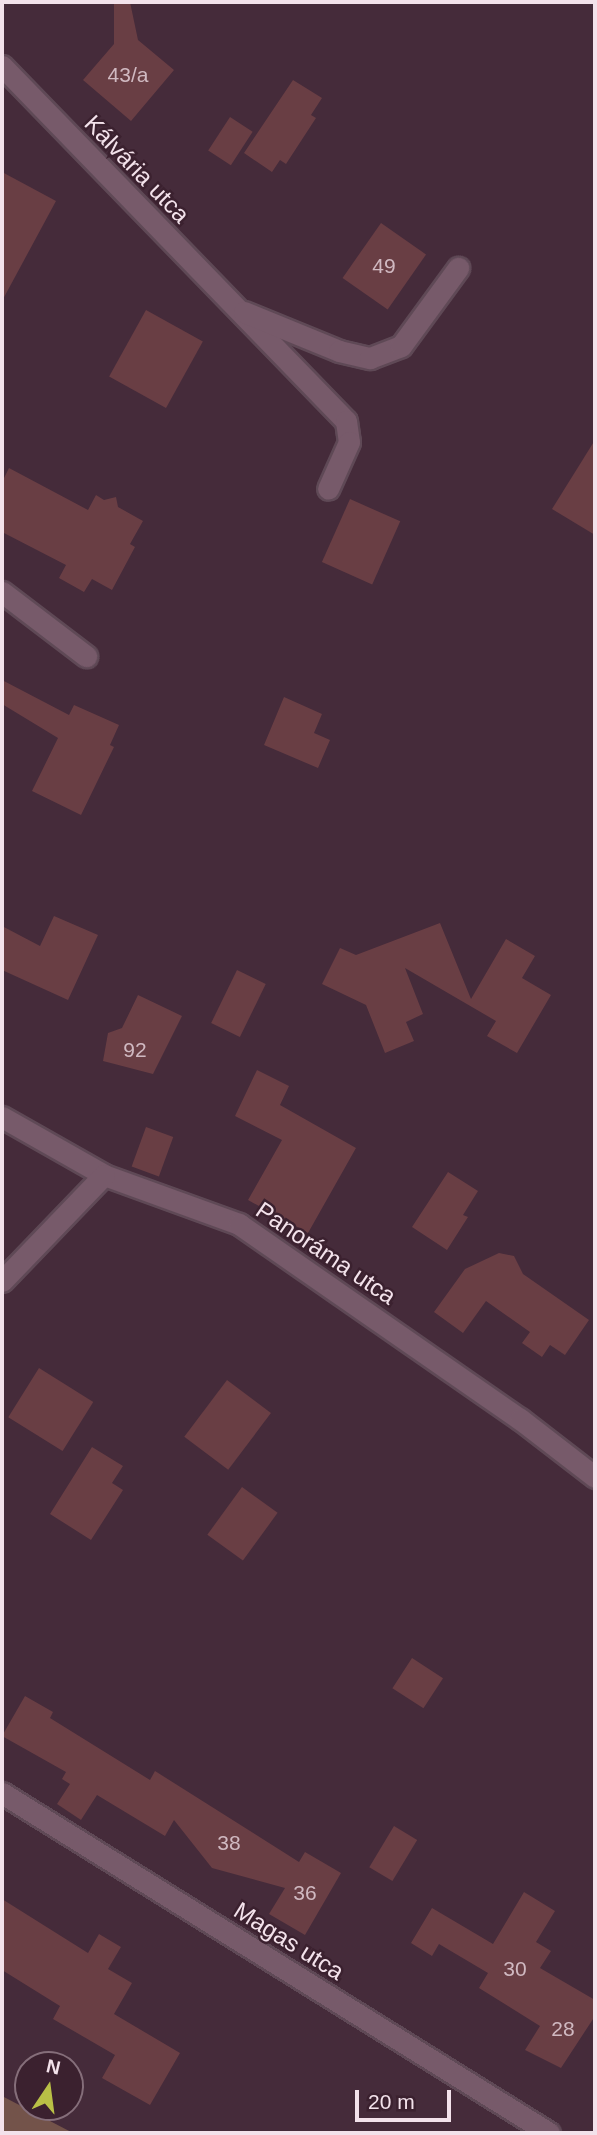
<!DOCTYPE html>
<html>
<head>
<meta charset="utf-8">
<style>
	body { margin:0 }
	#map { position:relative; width:597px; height:2135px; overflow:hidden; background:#452b3a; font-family:Helvetica,sans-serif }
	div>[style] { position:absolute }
	.green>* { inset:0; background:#73534a }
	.building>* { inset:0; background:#693e44; transform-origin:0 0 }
	.roads { filter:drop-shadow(2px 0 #5f4956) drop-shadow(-2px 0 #5f4956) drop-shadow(0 2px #5f4956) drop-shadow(0 -2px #5f4956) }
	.street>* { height:21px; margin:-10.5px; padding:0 10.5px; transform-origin:10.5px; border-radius:10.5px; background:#775a6a }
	span { translate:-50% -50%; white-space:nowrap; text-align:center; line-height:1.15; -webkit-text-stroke:5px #3b212f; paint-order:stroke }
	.number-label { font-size:21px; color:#d0b9c1 }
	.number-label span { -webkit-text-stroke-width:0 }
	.street-label { font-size:24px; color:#f3e2eb }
	.frame { position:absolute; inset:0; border:4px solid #f3e2eb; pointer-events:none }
	.north { position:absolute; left:14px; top:2051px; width:70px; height:70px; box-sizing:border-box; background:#3b212f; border:2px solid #856e7a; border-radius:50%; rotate:13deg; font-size:19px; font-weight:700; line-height:28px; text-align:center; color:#f3e2eb }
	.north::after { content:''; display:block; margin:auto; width:24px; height:32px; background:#b9c046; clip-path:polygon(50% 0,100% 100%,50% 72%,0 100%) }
	.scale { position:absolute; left:355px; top:2090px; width:96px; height:32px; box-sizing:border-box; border:4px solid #f3e2eb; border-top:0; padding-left:9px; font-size:21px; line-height:24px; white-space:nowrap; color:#f3e2eb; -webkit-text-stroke:5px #3b212f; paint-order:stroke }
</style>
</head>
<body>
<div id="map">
	<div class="green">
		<i style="clip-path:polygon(2px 2096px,73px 2133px,2px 2133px)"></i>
	</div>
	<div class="building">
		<i style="clip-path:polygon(114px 2px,130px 2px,138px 40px,174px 70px,131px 121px,83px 80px,114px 44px)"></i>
		<i style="clip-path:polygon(293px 80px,322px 98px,311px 115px,316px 118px,286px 164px,280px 160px,272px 172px,244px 153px)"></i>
		<i style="left:230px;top:117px;width:27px;height:40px;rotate:33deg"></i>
		<i style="clip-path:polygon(2px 172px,56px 201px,2px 301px)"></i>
		<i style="left:381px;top:223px;width:55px;height:67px;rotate:35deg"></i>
		<i style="left:146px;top:310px;width:65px;height:76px;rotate:29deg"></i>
		<i style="clip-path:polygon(595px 440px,595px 535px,552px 509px)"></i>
		<i style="clip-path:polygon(9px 468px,88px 510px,96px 495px,104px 500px,116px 497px,118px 507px,143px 521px,130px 544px,135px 547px,112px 590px,92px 579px,84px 592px,59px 578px,66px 565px,2px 532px,2px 482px)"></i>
		<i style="left:350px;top:499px;width:55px;height:69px;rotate:24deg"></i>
		<i style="clip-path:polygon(2px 680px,69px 715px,74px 705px,119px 725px,110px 745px,114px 747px,81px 815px,32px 791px,58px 738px,2px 704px)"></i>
		<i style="clip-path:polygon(284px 697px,322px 714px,314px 733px,330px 740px,318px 768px,264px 745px)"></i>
		<i style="clip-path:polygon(54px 916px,98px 935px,68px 1000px,2px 970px,2px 926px,40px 946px)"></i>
		<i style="clip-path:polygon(440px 923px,471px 999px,506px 939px,535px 956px,522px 978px,551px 995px,517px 1053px,487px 1036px,496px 1021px,405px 968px,423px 1014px,406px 1022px,414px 1041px,385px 1053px,366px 1005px,322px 984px,340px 948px,356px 955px)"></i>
		<i style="left:237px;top:970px;width:32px;height:59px;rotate:26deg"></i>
		<i style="clip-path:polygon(138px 995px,182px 1016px,153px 1074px,103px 1061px,108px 1033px,122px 1028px)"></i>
		<i style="clip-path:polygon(257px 1070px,289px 1086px,280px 1105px,356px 1148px,308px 1233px,248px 1200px,282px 1140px,235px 1116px)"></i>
		<i style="left:146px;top:1127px;width:29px;height:42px;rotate:20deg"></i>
		<i style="clip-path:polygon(448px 1172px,478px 1191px,463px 1215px,468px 1217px,447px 1250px,412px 1227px)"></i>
		<i style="clip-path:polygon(499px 1253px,514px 1256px,523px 1274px,589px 1320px,565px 1355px,550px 1345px,542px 1357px,522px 1343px,530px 1332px,486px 1301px,463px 1333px,434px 1312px,465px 1269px)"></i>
		<i style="left:39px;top:1368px;width:64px;height:58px;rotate:32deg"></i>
		<i style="left:227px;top:1380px;width:55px;height:71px;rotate:37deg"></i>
		<i style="clip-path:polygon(92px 1447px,123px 1466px,112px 1483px,123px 1490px,91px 1540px,50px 1514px)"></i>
		<i style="left:242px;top:1487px;width:44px;height:59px;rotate:36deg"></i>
		<i style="left:412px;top:1658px;width:37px;height:36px;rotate:33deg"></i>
		<i style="clip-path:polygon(25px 1696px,53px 1712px,50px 1718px,150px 1780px,155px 1771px,299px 1862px,305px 1852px,341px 1873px,305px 1935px,269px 1914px,285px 1888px,212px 1868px,174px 1820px,165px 1836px,97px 1795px,81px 1820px,57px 1804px,70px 1784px,62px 1779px,66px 1772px,2px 1736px)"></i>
		<i style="left:394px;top:1826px;width:27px;height:48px;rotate:31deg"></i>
		<i style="clip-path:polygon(524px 1892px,555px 1911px,536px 1942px,551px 1951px,540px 1968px,595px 2000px,595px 2016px,561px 2068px,525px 2050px,540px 2026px,479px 1988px,488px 1973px,439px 1944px,432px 1956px,411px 1943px,432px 1908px,493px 1944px)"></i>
		<i style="clip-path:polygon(2px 1899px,88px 1953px,99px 1934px,121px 1947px,108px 1969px,132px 1983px,114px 2014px,180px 2053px,150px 2105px,102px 2078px,115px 2055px,53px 2019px,60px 2006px,2px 1970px)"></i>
	</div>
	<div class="roads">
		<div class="street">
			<i style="left:2px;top:66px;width:494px;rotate:45.9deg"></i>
			<i style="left:346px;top:421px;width:21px;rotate:82deg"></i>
			<i style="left:349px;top:442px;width:51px;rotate:114.1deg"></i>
			<i style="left:244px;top:312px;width:103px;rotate:22.3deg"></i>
			<i style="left:339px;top:351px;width:32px;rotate:13deg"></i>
			<i style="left:370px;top:358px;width:33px;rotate:-21deg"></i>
			<i style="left:401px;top:346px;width:97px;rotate:-53.8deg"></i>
			<i style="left:2px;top:592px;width:106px;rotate:37.3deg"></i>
			<i style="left:2px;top:1117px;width:117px;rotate:29.6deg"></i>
			<i style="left:104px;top:1175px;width:144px;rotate:19.9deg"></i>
			<i style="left:239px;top:1224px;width:342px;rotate:34.8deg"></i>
			<i style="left:520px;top:1419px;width:95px;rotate:37.7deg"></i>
			<i style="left:2px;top:1281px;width:147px;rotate:-46.1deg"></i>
			<i style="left:2px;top:1793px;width:644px;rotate:31.86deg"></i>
		</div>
	</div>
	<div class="number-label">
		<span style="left:128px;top:75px">43/a</span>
		<span style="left:384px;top:266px">49</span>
		<span style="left:135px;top:1050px">92</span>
		<span style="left:229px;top:1843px">38</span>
		<span style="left:305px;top:1893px">36</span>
		<span style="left:515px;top:1969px">30</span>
		<span style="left:563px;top:2029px">28</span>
	</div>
	<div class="street-label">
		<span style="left:137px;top:169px;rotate:46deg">Kálvária utca</span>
		<span style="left:326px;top:1253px;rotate:34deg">Panoráma utca</span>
		<span style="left:289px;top:1941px;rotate:32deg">Magas utca</span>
	</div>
	<div class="frame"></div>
	<div class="north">N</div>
	<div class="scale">20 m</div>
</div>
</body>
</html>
